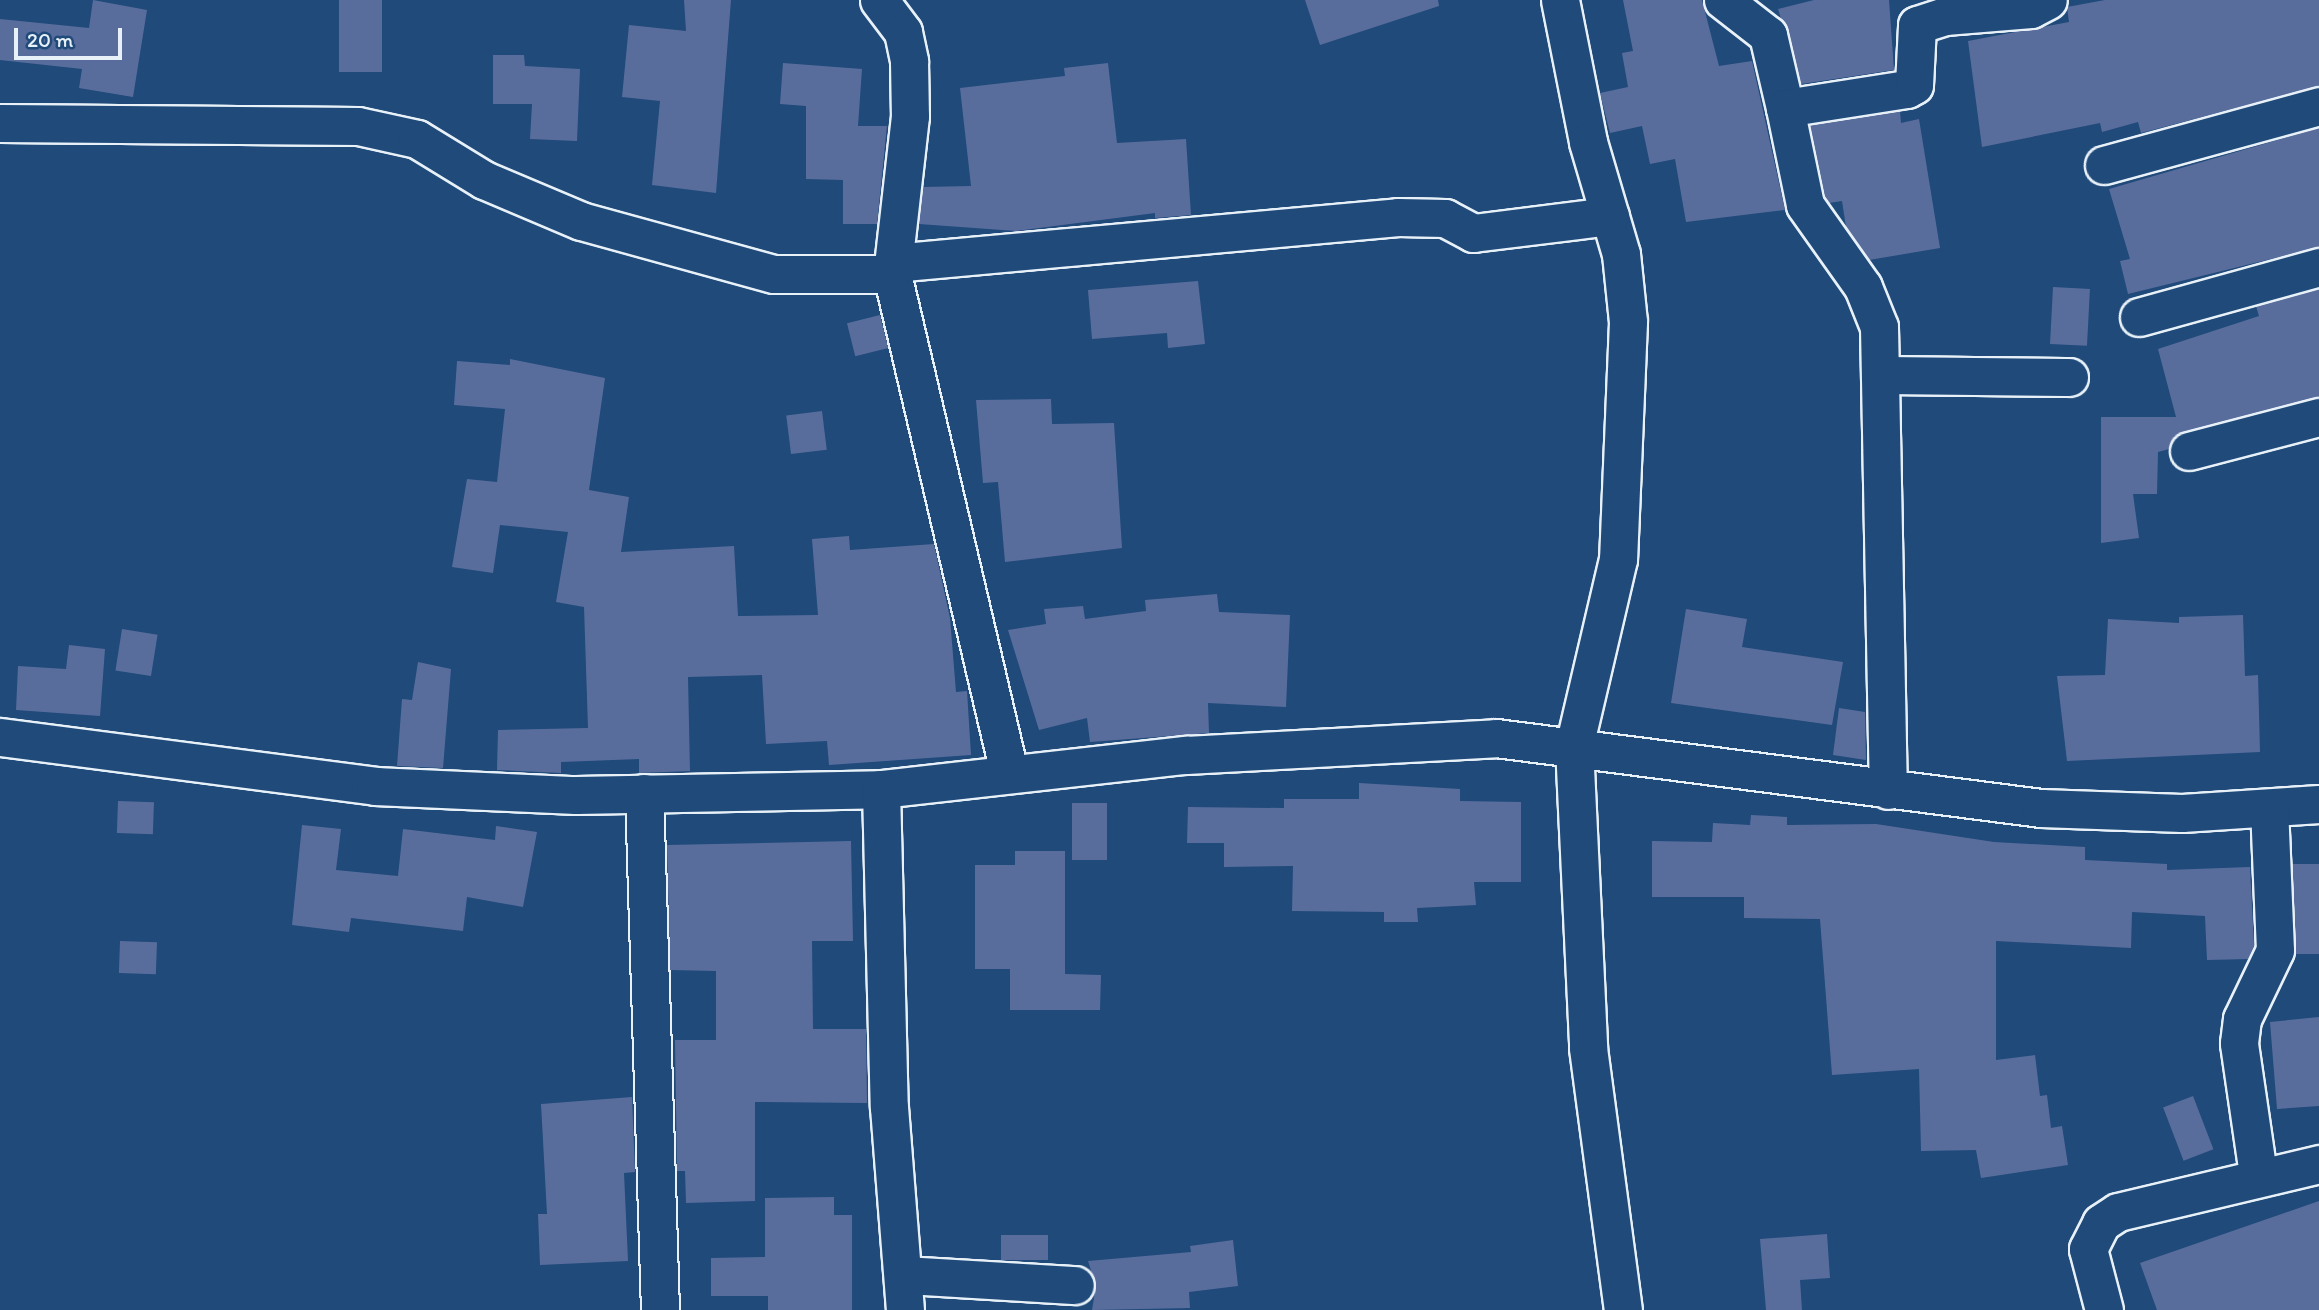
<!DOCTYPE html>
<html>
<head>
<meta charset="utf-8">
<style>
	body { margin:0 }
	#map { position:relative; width:2319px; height:1310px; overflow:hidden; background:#1f4a7a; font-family:Itim,sans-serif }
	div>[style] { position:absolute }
	.building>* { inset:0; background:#596d9d; transform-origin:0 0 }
	.roads { filter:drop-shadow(2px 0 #e8f1f8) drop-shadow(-2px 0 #e8f1f8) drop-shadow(0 2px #e8f1f8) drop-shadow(0 -2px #e8f1f8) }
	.minor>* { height:37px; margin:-18.5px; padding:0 18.5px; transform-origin:18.5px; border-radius:18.5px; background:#1f4a7a }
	span { translate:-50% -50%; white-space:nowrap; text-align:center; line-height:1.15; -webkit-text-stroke:5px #1f4a7a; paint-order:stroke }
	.scale { position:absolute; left:14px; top:28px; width:108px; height:32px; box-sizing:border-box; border:4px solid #e8f1f8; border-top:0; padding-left:9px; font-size:21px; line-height:24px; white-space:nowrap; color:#e8f1f8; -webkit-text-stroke:5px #1f4a7a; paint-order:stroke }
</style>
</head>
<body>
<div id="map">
	<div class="building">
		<i style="clip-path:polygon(93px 0,147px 10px,133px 97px,79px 88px,82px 69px,0 60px,0 19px,89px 28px)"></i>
		<i style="left:339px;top:0;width:43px;height:72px"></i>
		<i style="clip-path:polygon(684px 0,731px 0,716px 193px,652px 185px,660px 101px,622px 97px,629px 25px,686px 31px)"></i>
		<i style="clip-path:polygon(1305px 0,1438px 0,1439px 6px,1320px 45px)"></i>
		<i style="clip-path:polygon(1623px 0,1702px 0,1719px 66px,1752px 61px,1785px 210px,1686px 222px,1675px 159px,1650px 164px,1642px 126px,1610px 133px,1600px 93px,1628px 87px,1622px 53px,1633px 51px)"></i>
		<i style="clip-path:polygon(1814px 0,1889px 0,1894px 70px,1801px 84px,1778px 9px)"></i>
		<i style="clip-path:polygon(2105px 0,2319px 0,2319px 86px,2141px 133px,2138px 122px,2102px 132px,2100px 123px,1982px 147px,1968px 41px,2069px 22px,2067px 7px)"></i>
		<i style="clip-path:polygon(493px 55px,524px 55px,525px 66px,580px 69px,577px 141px,530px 139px,532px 104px,493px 104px)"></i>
		<i style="clip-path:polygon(783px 63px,862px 69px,858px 126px,887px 126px,877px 224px,843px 224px,843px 180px,806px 179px,806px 106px,780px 104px)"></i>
		<i style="clip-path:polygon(1108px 63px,1117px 143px,1186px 139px,1191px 215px,1155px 218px,1155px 213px,1016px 231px,919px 224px,923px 187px,971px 186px,960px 88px,1065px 76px,1064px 68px)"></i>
		<i style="clip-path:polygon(1900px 111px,1901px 123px,1919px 119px,1940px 248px,1869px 260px,1846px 227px,1842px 201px,1829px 203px,1825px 196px,1810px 125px)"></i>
		<i style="clip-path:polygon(2319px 128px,2319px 247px,2128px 294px,2120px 261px,2130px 259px,2109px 189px)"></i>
		<i style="clip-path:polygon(1198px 281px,1205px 344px,1168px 348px,1167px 333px,1092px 339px,1088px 290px)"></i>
		<i style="left:2053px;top:287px;width:37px;height:57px;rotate:3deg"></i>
		<i style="clip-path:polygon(2319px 289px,2319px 397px,2175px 436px,2169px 449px,2158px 452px,2157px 494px,2133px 494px,2139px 538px,2101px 543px,2101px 417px,2176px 417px,2158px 349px,2259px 316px,2256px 306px)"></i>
		<i style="left:880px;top:315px;width:34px;height:34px;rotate:76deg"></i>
		<i style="clip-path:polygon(510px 359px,605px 378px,589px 490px,629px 497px,621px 552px,734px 546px,738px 616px,818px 615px,812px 539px,849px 536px,850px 550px,934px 544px,950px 618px,956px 692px,967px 691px,971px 755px,829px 765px,827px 741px,766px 744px,762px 675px,688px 677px,690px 771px,639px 773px,639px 759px,561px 762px,561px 773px,497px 770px,498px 730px,588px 728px,584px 607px,556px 602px,568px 532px,500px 525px,493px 573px,452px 567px,467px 479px,497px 482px,505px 409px,454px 405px,457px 361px,510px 365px)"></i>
		<i style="clip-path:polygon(1051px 399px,1052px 424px,1114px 423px,1122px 548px,1005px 562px,998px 482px,983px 483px,976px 400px)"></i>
		<i style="left:822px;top:411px;width:39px;height:36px;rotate:83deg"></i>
		<i style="clip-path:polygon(1217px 594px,1219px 612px,1290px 615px,1286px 707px,1208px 703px,1209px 733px,1090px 742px,1087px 718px,1039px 730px,1008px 630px,1046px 624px,1044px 609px,1083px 606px,1085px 619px,1146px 611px,1145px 600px)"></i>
		<i style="clip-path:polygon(1686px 609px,1747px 619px,1742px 647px,1843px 662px,1832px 725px,1671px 703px)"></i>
		<i style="clip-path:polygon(2243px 615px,2245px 676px,2258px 675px,2260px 752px,2067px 761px,2057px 676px,2105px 675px,2108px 619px,2179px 623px,2179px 617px)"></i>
		<i style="left:122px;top:629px;width:36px;height:42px;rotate:9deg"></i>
		<i style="clip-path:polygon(69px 645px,105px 649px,100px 716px,16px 710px,18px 666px,66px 669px)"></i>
		<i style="clip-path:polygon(418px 662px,451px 669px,443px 768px,397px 766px,402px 699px,412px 700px)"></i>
		<i style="clip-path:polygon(1839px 708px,1865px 712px,1866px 760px,1833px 755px)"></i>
		<i style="clip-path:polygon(1359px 783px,1460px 789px,1460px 801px,1521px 802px,1521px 882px,1474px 882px,1476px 905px,1417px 908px,1418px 922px,1384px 922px,1384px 912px,1292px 911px,1293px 866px,1224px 867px,1224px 843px,1187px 843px,1188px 807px,1284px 808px,1284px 799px,1359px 799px)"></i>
		<i style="left:118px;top:801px;width:36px;height:32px;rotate:2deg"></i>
		<i style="left:1072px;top:803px;width:35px;height:57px"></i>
		<i style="clip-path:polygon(1751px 815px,1787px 817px,1787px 825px,1876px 824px,1994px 842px,2085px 847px,2085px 860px,2167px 864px,2167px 870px,2250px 867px,2254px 946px,2248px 959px,2207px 960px,2205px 916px,2132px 912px,2131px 948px,1996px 941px,1996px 1060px,2035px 1055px,2040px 1096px,2047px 1095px,2051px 1128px,2062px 1126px,2068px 1165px,1981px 1178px,1976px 1150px,1921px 1151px,1919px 1069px,1832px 1075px,1820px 919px,1744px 918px,1744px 897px,1652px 897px,1652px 841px,1712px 842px,1713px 823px,1750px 825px)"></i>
		<i style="clip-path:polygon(302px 825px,341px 829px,336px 870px,398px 876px,403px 829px,495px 840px,496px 826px,537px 832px,523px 907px,467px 897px,463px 931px,351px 918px,349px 932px,292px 925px)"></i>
		<i style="clip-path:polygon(851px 841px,853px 941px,812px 941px,813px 1029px,866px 1029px,867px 1103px,755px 1102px,755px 1201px,686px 1203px,685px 1171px,677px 1171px,675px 1040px,716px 1040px,716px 971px,670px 970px,667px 845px)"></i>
		<i style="clip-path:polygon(1015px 851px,1065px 851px,1065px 974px,1101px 975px,1100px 1010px,1010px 1010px,1010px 969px,975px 969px,975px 865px,1015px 865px)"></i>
		<i style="left:2319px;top:864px;width:90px;height:27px;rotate:90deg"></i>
		<i style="left:120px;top:941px;width:37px;height:32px;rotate:2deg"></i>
		<i style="clip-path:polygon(2319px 1017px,2319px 1106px,2277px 1109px,2270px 1022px)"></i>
		<i style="left:2193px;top:1096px;width:57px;height:32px;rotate:69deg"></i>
		<i style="clip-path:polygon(632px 1097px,635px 1172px,624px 1173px,628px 1261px,540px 1265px,538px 1214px,547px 1214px,541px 1104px)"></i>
		<i style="clip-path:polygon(834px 1197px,834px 1215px,852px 1215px,852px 1310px,768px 1310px,768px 1296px,711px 1296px,711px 1258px,765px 1257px,765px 1198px)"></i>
		<i style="clip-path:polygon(2319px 1201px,2319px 1310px,2157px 1310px,2140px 1263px)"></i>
		<i style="clip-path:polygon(1827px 1234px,1830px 1278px,1800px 1280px,1802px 1310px,1766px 1310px,1760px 1239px)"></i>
		<i style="left:1001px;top:1235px;width:47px;height:25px"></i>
		<i style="clip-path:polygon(1233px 1240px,1238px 1286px,1189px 1292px,1190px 1308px,1092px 1310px,1096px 1286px,1088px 1261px,1191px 1252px,1190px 1246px)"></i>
	</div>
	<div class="roads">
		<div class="minor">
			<i style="left:879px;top:0;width:40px;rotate:53deg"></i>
			<i style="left:903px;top:32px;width:30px;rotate:78deg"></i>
			<i style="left:909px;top:61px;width:55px;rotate:89deg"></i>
			<i style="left:910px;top:116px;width:159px;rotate:96.5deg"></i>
			<i style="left:892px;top:274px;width:512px;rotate:76.78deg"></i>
			<i style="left:1560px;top:0;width:145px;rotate:78.8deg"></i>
			<i style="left:1588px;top:142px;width:117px;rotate:73.6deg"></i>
			<i style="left:1621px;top:254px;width:68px;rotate:84.1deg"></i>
			<i style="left:1628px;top:322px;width:237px;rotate:92.4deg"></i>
			<i style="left:1618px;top:559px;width:192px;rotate:103.2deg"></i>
			<i style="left:1574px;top:746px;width:302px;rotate:87.3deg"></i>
			<i style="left:1588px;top:1048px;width:264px;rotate:82.4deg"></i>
			<i style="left:1723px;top:0;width:57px;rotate:37.9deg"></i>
			<i style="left:1768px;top:35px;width:75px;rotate:76.9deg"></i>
			<i style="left:1785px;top:108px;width:123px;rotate:-8.9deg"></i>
			<i style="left:1907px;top:89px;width:8px;rotate:-30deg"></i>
			<i style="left:1914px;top:85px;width:60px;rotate:-87.1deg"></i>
			<i style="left:1917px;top:25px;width:29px;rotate:-18deg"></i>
			<i style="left:1945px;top:16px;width:86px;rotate:-4.7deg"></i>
			<i style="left:2031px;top:9px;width:19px;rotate:-28deg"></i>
			<i style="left:1785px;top:108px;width:99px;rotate:78.3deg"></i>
			<i style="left:1805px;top:205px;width:100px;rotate:54.7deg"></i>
			<i style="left:1863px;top:287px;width:43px;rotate:68.2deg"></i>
			<i style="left:1879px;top:327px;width:463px;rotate:88.9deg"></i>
			<i style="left:0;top:123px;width:358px;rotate:0.5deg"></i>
			<i style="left:358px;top:126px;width:60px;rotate:12.4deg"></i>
			<i style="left:417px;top:139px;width:79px;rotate:31.5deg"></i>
			<i style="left:484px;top:180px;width:105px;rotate:22.9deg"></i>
			<i style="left:581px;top:221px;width:200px;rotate:15.4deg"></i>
			<i style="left:774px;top:274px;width:118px"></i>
			<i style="left:2104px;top:165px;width:223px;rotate:-15.3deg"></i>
			<i style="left:893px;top:263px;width:507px;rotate:-5.2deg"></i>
			<i style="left:1398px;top:217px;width:47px;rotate:1.2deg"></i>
			<i style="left:1445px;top:218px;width:32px;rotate:28deg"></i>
			<i style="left:1473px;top:233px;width:138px;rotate:-7.1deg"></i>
			<i style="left:2139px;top:317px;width:187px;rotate:-15.5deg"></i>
			<i style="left:1880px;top:375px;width:189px;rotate:0.6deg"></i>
			<i style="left:2189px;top:451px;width:134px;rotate:-14.7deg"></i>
			<i style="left:0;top:737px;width:378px;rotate:7.4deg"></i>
			<i style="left:375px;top:786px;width:201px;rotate:2.6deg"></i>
			<i style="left:576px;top:795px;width:305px;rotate:-1.1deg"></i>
			<i style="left:881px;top:789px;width:307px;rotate:-6.4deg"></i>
			<i style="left:1186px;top:755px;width:310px;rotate:-3.1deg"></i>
			<i style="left:1496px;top:738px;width:549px;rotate:7.32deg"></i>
			<i style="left:2041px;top:808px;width:141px;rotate:2deg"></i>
			<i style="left:2182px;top:813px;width:137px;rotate:-3.8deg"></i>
			<i style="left:881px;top:789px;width:318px;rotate:88.6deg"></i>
			<i style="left:889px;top:1107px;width:204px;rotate:85.5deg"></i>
			<i style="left:644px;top:793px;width:517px;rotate:88.23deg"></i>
			<i style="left:2258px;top:1174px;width:132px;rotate:-98.3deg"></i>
			<i style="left:2239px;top:1043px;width:24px;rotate:-83deg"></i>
			<i style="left:2242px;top:1019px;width:76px;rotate:-64.4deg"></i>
			<i style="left:2275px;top:950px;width:142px;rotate:-92.4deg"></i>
			<i style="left:905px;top:1275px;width:170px;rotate:3.4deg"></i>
			<i style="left:2104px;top:1310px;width:63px;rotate:-104.7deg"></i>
			<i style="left:2088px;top:1249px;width:29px;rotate:-63deg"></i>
			<i style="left:2101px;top:1223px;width:20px;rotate:-33deg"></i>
			<i style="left:2118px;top:1212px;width:207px;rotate:-13.4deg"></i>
		</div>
	</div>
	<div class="scale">20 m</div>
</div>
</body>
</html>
